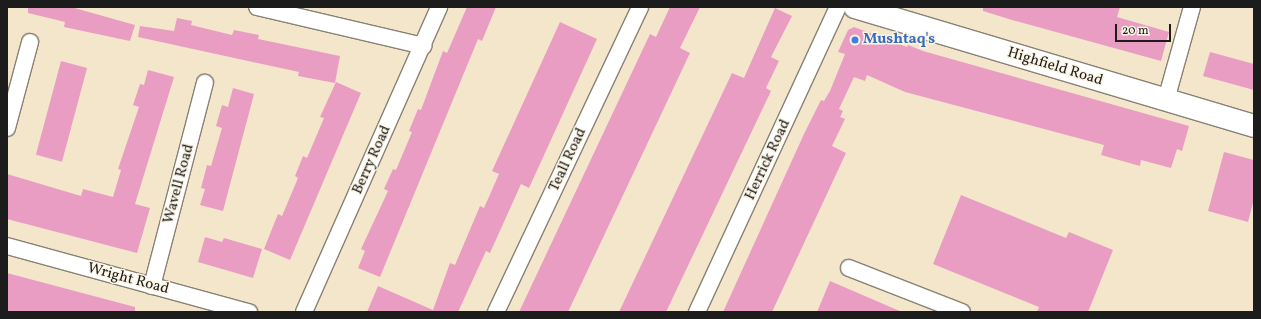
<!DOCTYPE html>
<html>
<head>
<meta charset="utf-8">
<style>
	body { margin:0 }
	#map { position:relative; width:1261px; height:319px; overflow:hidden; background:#f4e6cb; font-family:Vollkorn,serif }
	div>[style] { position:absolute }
	.building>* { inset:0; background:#ea9dc3; transform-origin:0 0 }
	.roads { filter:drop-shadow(1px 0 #888174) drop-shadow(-1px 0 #888174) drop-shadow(0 1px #888174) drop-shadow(0 -1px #888174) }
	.minor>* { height:16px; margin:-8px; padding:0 8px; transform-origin:8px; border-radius:8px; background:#fff }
	.secondary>* { height:22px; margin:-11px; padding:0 11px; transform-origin:11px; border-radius:11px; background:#fff }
	.dots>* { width:11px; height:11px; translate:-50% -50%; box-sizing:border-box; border:2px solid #fcf5e5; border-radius:50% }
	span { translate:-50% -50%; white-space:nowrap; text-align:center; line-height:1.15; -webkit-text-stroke:3px #fcf5e5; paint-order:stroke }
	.shop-label { font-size:15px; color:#366cbe; font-weight:700 }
	.left { translate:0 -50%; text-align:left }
	.street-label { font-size:15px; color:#1c1c1c }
	.frame { position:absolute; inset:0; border:8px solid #1c1c1c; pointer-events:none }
	.scale { position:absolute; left:1115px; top:24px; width:56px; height:18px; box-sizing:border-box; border:2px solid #1c1c1c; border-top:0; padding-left:5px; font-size:12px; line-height:14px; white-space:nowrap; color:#1c1c1c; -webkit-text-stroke:3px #fcf5e5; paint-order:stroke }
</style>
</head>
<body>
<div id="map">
	<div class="building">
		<i style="clip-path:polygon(28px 7px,71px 7px,135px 25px,130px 41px,64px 27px,65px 22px,28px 13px)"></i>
		<i style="clip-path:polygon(467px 7px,496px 7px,482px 41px,478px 39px,380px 277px,358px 268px,365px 251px,361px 249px,388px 191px,384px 189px,393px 169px,396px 170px,412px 132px,409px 131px,418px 109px,421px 110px,443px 51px,447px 53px)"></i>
		<i style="clip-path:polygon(670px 7px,700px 7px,680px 48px,690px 53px,568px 312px,519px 312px,650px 34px,656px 37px)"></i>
		<i style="clip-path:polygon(983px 7px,1120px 7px,1117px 17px,1169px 32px,1161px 61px,1012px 20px,983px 11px)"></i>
		<i style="clip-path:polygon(775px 8px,792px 16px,771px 57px,779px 61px,766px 88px,771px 91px,666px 312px,619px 312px,732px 73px,744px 78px)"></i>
		<i style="clip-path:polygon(177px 18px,192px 21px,191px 25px,232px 35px,234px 30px,259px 35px,258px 39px,340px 56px,335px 83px,298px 76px,299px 72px,138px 37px,140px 26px,174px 31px)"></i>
		<i style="clip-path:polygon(560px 22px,597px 39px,529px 188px,521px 184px,490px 253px,486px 251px,458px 312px,367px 312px,378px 286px,433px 310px,450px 263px,455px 265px,480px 206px,484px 208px,499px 174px,492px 171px)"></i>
		<i style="clip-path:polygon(854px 27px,907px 47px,908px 45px,923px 51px,1189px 126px,1182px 151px,1177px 149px,1171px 168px,1141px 160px,1140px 166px,1101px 155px,1104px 145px,905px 92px,867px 75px,865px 81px,854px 77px,839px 109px,843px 111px,840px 117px,845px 119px,832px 146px,846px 153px,772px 312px,723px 312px,804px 134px,821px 100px,824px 101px,830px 91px,845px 54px,838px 52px,848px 30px)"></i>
		<i style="clip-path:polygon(1210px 52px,1254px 64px,1254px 90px,1203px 76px)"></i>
		<i style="left:61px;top:61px;width:27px;height:97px;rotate:15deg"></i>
		<i style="clip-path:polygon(148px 70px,174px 77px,135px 204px,150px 208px,137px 253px,7px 219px,7px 174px,81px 196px,83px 189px,113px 197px,121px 170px,118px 169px,139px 107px,133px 105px,140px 84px,144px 85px)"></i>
		<i style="clip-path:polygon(336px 82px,361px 93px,290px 260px,264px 249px,278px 214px,282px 216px,298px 178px,295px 176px,303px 156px,307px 158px,324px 118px,320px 117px)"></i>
		<i style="clip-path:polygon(233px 88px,254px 94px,223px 211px,200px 205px,205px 189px,201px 188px,207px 165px,211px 166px,222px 128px,216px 126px,222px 105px,228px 107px)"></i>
		<i style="clip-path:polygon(1224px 152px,1254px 160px,1254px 199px,1248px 222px,1208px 211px)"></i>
		<i style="clip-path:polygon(961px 195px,1066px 238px,1069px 232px,1113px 250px,1088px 312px,1037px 312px,1039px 307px,933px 264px)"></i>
		<i style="clip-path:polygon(205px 237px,222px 242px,224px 238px,262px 249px,253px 278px,198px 262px)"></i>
		<i style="clip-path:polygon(7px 273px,135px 307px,135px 312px,7px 312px)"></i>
		<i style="clip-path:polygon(830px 281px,902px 312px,817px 312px)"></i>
	</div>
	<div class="roads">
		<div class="minor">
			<i style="left:257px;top:7px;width:171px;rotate:13.2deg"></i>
			<i style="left:1166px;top:100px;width:97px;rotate:-74.4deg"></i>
			<i style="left:7px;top:128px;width:89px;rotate:-75deg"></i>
			<i style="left:7px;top:246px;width:251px;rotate:15.3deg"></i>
			<i style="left:849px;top:268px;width:121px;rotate:21.3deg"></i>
			<i style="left:152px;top:286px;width:210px;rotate:-75.4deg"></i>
			<i style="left:304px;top:312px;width:334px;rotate:-66.1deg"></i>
			<i style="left:496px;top:312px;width:337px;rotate:-64.7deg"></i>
			<i style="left:697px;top:312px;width:336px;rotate:-65.2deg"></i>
		</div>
		<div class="secondary">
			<i style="left:855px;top:7px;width:416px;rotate:16.6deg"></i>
		</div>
	</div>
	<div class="dots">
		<i style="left:855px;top:40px;background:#3f7fe0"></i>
	</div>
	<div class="shop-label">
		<span class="left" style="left:863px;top:40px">Mushtaq's</span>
	</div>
	<div class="street-label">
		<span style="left:1055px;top:67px;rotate:17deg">Highfield Road</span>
		<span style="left:372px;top:160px;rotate:-66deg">Berry Road</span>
		<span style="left:568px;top:160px;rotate:-65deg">Teall Road</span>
		<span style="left:768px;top:160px;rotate:-65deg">Herrick Road</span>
		<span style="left:179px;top:184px;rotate:-75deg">Wavell Road</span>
		<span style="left:128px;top:279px;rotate:15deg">Wright Road</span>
	</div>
	<div class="frame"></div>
	<div class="scale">20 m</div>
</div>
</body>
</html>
